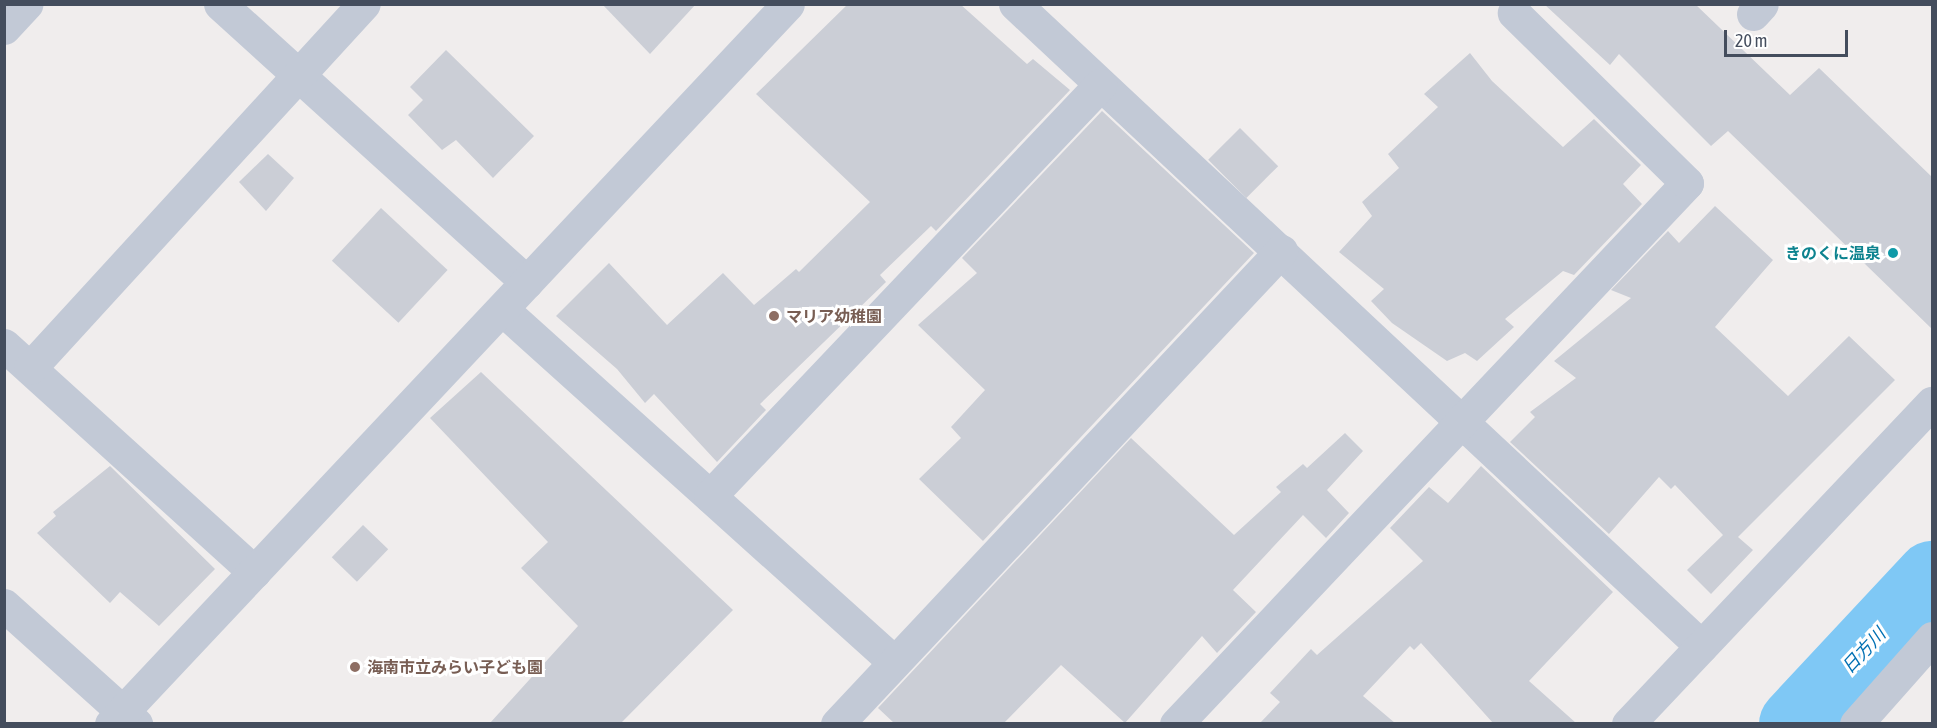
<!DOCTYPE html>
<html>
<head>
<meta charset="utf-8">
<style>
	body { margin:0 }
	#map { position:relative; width:1937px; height:728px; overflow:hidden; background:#f0eded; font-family:"Asap Condensed","Noto Sans JP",sans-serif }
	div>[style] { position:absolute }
	.river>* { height:75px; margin:-37.5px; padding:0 37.5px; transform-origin:37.5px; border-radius:37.5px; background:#7fc8f5 }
	.building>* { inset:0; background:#cbced6; transform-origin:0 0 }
	.minor>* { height:33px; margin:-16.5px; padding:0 16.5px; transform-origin:16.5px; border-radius:16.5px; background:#c2c9d6 }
	.dots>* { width:16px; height:16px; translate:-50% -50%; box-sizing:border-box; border:3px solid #fff; border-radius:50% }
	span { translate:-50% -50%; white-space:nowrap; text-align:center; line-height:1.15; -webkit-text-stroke:6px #fff; paint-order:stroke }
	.culture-label { font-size:16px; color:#0d838f; font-weight:700 }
	.right { translate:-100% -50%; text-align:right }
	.education-label { font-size:16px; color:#785e54; font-weight:700 }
	.left { translate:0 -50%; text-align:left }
	.water-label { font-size:18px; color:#0070b3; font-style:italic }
	.frame { position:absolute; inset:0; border:6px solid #444d5d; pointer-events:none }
	.scale { position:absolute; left:1724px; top:30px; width:124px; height:27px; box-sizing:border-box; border:3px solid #444d5d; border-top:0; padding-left:8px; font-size:18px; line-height:21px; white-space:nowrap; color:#444d5d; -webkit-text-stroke:4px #fff; paint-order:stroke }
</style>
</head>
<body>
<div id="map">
	<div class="river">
		<i style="left:1796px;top:724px;width:200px;rotate:-47deg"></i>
	</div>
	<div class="building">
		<i style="clip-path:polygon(602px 4px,696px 4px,650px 54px)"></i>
		<i style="clip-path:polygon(848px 4px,960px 4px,1027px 64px,1033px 59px,1070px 90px,936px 231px,931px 226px,880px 275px,886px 282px,760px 404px,766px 410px,717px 462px,654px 394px,645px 403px,617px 369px,556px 316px,609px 263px,667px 325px,723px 273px,754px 305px,796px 269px,799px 272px,870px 202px,756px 94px)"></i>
		<i style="clip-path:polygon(1544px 4px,1695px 4px,1790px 95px,1819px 68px,1932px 177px,1932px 329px,1728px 131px,1711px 146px,1619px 54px,1610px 65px)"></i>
		<i style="clip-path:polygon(446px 50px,534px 136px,493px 178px,456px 140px,442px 150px,408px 115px,423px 100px,410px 87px)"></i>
		<i style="clip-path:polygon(1470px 53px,1492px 81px,1563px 147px,1594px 119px,1641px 165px,1623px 184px,1642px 204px,1574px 275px,1563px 271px,1505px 319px,1514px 327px,1477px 361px,1465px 353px,1447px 361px,1392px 323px,1371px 301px,1384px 289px,1339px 252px,1372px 216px,1362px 202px,1399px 168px,1388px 154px,1438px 107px,1424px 94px)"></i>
		<i style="clip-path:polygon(1102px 111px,1254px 253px,983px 541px,919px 479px,961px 438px,951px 427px,985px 390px,918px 325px,977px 273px,962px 258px)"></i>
		<i style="left:1240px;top:128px;width:54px;height:45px;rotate:45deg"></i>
		<i style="clip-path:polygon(268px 154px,294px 178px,266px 211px,239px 182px)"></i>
		<i style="clip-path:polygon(1715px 206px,1773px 260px,1715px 327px,1788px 396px,1849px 336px,1895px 380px,1738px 537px,1753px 550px,1711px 594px,1687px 570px,1723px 535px,1675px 485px,1671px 489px,1659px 477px,1609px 534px,1510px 442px,1535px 417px,1530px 412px,1576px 378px,1554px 361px,1631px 298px,1611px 290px,1668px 231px,1679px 243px)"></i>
		<i style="left:381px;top:208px;width:91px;height:72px;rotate:43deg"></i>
		<i style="clip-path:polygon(481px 372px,733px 610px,621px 723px,490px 723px,578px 626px,521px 568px,548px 542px,430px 418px)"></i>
		<i style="clip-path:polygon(1345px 433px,1363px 451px,1327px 490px,1349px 513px,1326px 538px,1303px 515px,1233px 590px,1256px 612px,1217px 653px,1202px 636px,1125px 723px,1061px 665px,1004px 723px,894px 723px,878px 708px,1131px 438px,1234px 535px,1281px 492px,1276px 487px,1303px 464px,1307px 468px)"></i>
		<i style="clip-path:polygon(110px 466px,215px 569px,159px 626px,120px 592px,110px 603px,37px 533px,56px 516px,53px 512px)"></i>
		<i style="clip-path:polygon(1481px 466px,1613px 592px,1529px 681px,1576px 723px,1493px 723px,1421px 643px,1414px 650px,1410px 646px,1363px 696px,1395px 723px,1260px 723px,1280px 702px,1270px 693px,1311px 649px,1317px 655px,1423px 561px,1390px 528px,1429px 487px,1448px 503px)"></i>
		<i style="left:363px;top:525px;width:35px;height:45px;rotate:44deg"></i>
	</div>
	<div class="minor">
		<i style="left:220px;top:4px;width:414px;rotate:42.2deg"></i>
		<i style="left:1015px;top:4px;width:940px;rotate:43.1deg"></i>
		<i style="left:1753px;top:14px;width:13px;rotate:-48deg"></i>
		<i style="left:4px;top:28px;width:33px;rotate:-47deg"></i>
		<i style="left:502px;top:309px;width:528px;rotate:42deg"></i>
		<i style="left:4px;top:345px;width:338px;rotate:42.2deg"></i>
		<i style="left:30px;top:368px;width:494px;rotate:-47.5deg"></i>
		<i style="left:710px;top:496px;width:567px;rotate:-46.5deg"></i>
		<i style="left:4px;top:605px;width:178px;rotate:42deg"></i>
		<i style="left:111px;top:724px;width:988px;rotate:-46.76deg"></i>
		<i style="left:837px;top:724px;width:649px;rotate:-46.81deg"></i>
		<i style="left:1176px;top:724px;width:744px;rotate:-46.63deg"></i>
		<i style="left:1687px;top:183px;width:243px;rotate:-135.5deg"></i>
		<i style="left:1628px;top:724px;width:442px;rotate:-46.6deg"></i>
		<i style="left:1856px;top:724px;width:115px;rotate:-48.5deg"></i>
	</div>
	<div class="dots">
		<i style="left:1893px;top:253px;background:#0f9aa8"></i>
		<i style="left:774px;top:316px;background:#8d6e63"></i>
		<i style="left:355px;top:667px;background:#8d6e63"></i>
	</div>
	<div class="culture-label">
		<span class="right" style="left:1881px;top:253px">きのくに温泉</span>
	</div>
	<div class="education-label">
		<span class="left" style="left:786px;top:316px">マリア幼稚園</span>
		<span class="left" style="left:367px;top:667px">海南市立みらい子ども園</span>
	</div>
	<div class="water-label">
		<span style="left:1864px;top:651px;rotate:-47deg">日方川</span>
	</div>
	<div class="frame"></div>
	<div class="scale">20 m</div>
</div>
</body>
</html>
